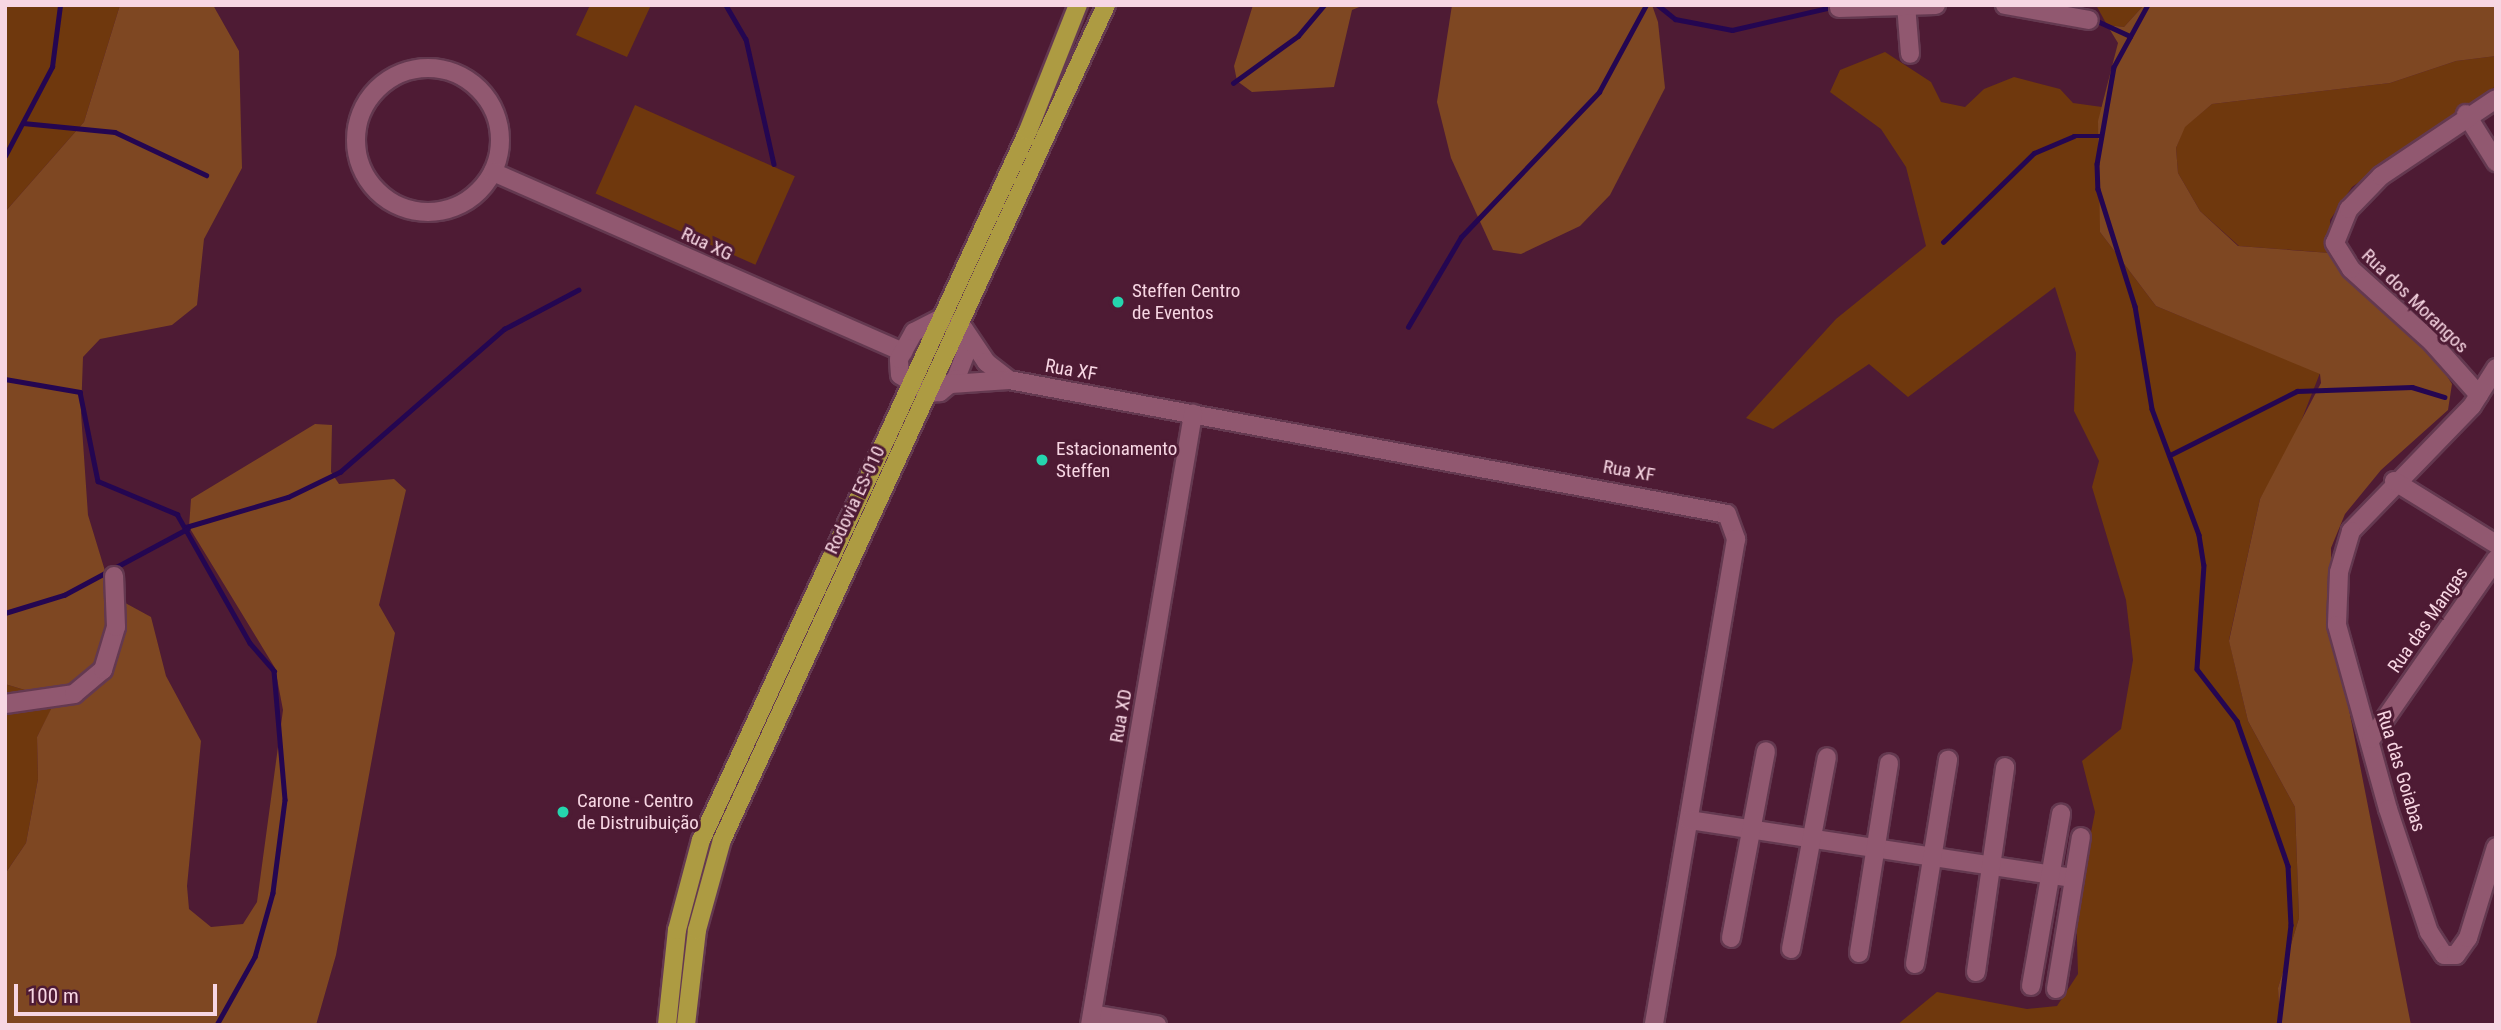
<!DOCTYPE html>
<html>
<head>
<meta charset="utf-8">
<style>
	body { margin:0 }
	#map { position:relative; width:2501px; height:1030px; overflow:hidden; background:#4e1b34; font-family:"Roboto Condensed",sans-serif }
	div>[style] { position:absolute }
	.green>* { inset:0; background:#6f380d; transform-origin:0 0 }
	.forest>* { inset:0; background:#7e4722 }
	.stream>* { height:4.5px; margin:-2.25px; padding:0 2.25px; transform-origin:2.25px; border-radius:2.25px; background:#240651 }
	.roads { filter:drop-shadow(2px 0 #643950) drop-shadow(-2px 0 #643950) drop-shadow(0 2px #643950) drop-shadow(0 -2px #643950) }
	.minor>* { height:18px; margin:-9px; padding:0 9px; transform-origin:9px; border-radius:9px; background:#915870 }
	.minor>.ring { margin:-9px; padding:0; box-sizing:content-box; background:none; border:18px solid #915870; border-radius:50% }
	.major>* { height:18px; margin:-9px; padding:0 9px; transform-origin:9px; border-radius:9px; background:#ad9b42 }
	.dots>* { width:19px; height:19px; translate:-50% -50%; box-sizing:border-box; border:4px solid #4e1b34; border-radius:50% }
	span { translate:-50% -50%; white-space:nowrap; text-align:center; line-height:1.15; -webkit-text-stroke:6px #4e1b34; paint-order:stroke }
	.street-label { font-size:19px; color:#f7d6e3 }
	.poi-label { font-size:19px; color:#f7d6e3 }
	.left { translate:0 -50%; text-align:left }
	.frame { position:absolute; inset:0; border:7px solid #f7d6e3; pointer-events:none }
	.scale { position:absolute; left:14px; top:984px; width:203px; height:32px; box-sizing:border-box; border:4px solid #f7d6e3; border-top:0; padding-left:9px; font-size:21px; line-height:24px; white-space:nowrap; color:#f7d6e3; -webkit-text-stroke:5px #4e1b34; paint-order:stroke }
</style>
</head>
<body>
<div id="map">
	<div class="green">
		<i style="clip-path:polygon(5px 5px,120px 5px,84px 122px,5px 212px)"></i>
		<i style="clip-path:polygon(590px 5px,651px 5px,627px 57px,576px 35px)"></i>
		<i style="clip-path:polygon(2096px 5px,2144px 5px,2124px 27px,2107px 25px)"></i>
		<i style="clip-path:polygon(1885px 52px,1931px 82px,1941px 102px,1965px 107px,1984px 89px,2014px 77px,2060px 89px,2073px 103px,2102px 107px,2100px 232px,2156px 306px,2320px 373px,2289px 452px,2260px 499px,2229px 640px,2248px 721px,2295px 807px,2299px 918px,2278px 988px,2280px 1025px,1897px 1025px,1937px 992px,2027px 1009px,2057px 1006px,2078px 974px,2076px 908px,2095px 812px,2082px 761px,2121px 729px,2133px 660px,2126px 600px,2092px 487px,2099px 461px,2074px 411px,2076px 353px,2055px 287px,1908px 397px,1869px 364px,1773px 429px,1746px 418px,1836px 319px,1926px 246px,1906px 167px,1881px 129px,1830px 92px,1840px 70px)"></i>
		<i style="clip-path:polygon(2496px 56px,2496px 86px,2352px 187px,2330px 220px,2330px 253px,2239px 246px,2200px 211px,2178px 173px,2176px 148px,2184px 127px,2212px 104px,2390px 83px,2456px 61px)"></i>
		<i style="left:635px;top:105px;width:175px;height:97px;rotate:24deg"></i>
		<i style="clip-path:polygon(5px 684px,45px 696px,51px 710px,37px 737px,38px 779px,26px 843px,5px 874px)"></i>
	</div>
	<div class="forest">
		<i style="clip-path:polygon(120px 5px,213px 5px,239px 51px,242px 168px,204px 239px,197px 305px,172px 325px,100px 339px,83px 357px,81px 413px,88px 515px,109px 584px,118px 599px,151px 617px,166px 676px,201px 741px,187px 886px,189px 909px,211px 927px,243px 924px,257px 902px,283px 710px,275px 668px,189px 527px,191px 499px,315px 424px,332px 425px,331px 472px,339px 484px,394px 479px,406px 490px,379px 605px,395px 633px,336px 955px,316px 1025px,5px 1025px,5px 874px,26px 843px,38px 779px,37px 737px,51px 709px,45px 696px,5px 684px,5px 212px,84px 122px)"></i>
		<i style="clip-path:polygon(1253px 5px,1364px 5px,1352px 10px,1334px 87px,1252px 92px,1237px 81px,1234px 66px)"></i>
		<i style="clip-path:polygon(1452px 5px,1652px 5px,1658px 22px,1665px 88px,1610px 195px,1580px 226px,1521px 254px,1493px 250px,1451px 158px,1437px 102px)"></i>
		<i style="clip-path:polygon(2144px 5px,2496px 5px,2496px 56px,2456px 61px,2390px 83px,2212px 104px,2185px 127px,2176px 148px,2178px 173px,2200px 211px,2238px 246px,2330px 253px,2432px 352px,2452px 384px,2448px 410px,2381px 470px,2345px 514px,2331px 548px,2332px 623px,2411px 1025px,2280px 1025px,2278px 988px,2299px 918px,2295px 807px,2248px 721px,2229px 641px,2260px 499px,2321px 383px,2320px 374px,2156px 306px,2100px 232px,2098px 121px,2118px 43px,2107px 25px,2124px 27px)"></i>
	</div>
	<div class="stream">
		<i style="left:726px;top:5px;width:39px;rotate:60deg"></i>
		<i style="left:746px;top:39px;width:128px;rotate:77.4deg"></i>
		<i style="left:1658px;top:5px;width:22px;rotate:39deg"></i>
		<i style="left:1675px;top:19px;width:58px;rotate:10.9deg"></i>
		<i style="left:1732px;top:30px;width:107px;rotate:-13deg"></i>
		<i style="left:2148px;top:5px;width:71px;rotate:118.7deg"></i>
		<i style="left:2114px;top:67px;width:98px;rotate:99.9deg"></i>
		<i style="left:2097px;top:164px;width:25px;rotate:88deg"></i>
		<i style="left:2098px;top:189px;width:123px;rotate:72.5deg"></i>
		<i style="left:2135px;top:306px;width:104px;rotate:80.6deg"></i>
		<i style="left:2152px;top:409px;width:134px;rotate:69.5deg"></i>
		<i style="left:2199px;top:535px;width:30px;rotate:81deg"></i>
		<i style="left:2204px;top:565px;width:104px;rotate:93.9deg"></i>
		<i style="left:2197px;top:669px;width:66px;rotate:52.4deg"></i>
		<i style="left:2237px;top:721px;width:154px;rotate:70.6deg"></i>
		<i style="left:2288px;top:866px;width:59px;rotate:87.1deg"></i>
		<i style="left:2291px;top:925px;width:101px;rotate:96.8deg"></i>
		<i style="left:2093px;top:19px;width:41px;rotate:24.7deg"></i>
		<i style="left:1233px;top:83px;width:80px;rotate:-35.9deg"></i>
		<i style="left:1298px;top:36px;width:40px;rotate:-50deg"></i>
		<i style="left:23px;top:123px;width:92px;rotate:5.6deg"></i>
		<i style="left:115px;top:132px;width:101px;rotate:25.3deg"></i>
		<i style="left:5px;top:156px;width:101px;rotate:-62.2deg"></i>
		<i style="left:52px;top:67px;width:63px;rotate:-82.6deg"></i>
		<i style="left:1943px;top:242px;width:127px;rotate:-44.4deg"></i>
		<i style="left:2034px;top:153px;width:43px;rotate:-23deg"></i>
		<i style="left:2074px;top:136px;width:27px"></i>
		<i style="left:1408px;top:327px;width:104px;rotate:-59.5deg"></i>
		<i style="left:1461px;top:237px;width:200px;rotate:-46.4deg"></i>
		<i style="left:1599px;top:92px;width:99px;rotate:-61.6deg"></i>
		<i style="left:5px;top:379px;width:76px;rotate:9.8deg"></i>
		<i style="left:80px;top:392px;width:91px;rotate:78.6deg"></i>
		<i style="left:98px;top:481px;width:86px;rotate:22.7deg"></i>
		<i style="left:177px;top:514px;width:148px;rotate:60.5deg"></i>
		<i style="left:250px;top:643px;width:37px;rotate:49deg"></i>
		<i style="left:274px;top:671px;width:129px;rotate:85.1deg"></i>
		<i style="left:285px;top:800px;width:94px;rotate:97.4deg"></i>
		<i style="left:273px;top:893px;width:66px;rotate:105.7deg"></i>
		<i style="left:255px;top:957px;width:78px;rotate:119.2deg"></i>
		<i style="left:2172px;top:454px;width:140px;rotate:-26.7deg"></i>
		<i style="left:2297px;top:391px;width:115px;rotate:-2deg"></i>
		<i style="left:2412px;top:387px;width:34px;rotate:17deg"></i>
		<i style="left:186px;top:527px;width:106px;rotate:-16.4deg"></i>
		<i style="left:288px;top:497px;width:58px;rotate:-25.7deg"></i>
		<i style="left:340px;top:472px;width:218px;rotate:-41.1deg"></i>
		<i style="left:504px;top:329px;width:84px;rotate:-27.8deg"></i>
		<i style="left:5px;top:613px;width:62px;rotate:-17deg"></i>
		<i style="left:64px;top:595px;width:140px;rotate:-28.2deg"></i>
	</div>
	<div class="roads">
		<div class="minor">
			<i style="left:1906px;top:5px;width:49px;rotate:85.3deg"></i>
			<i style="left:2005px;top:5px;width:85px;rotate:10.1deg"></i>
			<i style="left:1839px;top:8px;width:97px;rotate:-1.8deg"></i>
			<i class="ring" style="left:356px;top:68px;width:126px;height:126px"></i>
			<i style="left:2466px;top:114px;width:57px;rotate:58deg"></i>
			<i style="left:493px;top:172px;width:448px;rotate:23.7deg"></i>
			<i style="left:970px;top:342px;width:40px;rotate:111deg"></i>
			<i style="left:956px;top:379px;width:21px;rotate:141deg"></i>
			<i style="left:940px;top:392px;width:13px;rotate:176deg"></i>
			<i style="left:927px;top:393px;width:32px;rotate:-146deg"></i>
			<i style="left:900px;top:375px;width:16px;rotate:-94deg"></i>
			<i style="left:899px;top:359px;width:31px;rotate:-61deg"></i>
			<i style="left:914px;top:332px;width:29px;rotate:-27deg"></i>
			<i style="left:940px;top:319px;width:26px;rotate:23deg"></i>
			<i style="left:964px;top:329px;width:40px;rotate:56deg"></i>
			<i style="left:986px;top:362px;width:29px;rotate:38deg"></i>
			<i style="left:2496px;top:368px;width:45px;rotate:122.3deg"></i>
			<i style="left:2472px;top:406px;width:174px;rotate:134.1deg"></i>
			<i style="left:2351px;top:531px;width:43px;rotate:106.3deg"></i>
			<i style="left:2339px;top:572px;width:53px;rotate:92.2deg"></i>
			<i style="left:2337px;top:625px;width:191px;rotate:74.5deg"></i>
			<i style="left:2388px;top:809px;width:130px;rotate:71.6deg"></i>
			<i style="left:2429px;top:932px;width:27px;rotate:57deg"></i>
			<i style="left:2444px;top:955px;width:12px"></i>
			<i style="left:2456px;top:955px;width:21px;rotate:-55deg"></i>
			<i style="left:2468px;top:938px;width:95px;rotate:-72.9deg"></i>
			<i style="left:951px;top:384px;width:58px;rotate:-3.9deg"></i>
			<i style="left:1009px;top:380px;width:730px;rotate:10.57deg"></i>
			<i style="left:1727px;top:514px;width:27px;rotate:70deg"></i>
			<i style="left:1736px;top:539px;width:493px;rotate:99.6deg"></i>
			<i style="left:2479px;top:395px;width:71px;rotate:-131.6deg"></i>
			<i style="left:2432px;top:342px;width:109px;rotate:-138deg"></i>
			<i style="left:2351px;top:269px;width:31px;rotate:-122deg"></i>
			<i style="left:2335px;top:243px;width:37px;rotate:-68deg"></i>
			<i style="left:2349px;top:209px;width:46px;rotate:-45.9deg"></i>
			<i style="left:2381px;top:176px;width:138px;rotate:-33.8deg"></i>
			<i style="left:2394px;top:481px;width:120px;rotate:31.7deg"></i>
			<i style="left:5px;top:704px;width:70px;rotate:-8.2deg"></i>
			<i style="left:74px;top:694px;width:38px;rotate:-40deg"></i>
			<i style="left:103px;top:670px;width:45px;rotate:-73.2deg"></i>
			<i style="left:116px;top:627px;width:51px;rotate:-92.2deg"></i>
			<i style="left:2371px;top:739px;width:219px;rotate:-55.2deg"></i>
			<i style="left:1689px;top:820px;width:389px;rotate:8.6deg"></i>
			<i style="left:1731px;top:938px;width:190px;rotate:-79.4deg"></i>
			<i style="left:1791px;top:949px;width:195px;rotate:-79.4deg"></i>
			<i style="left:1859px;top:953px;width:192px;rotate:-81deg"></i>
			<i style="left:1915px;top:964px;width:207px;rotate:-80.8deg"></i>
			<i style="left:1976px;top:972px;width:207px;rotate:-81.9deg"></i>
			<i style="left:2031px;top:986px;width:175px;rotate:-80.1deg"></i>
			<i style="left:2056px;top:989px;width:154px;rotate:-80.7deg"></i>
			<i style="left:1092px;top:1014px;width:66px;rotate:9.6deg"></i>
			<i style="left:1090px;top:1025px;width:620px;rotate:-80.43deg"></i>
		</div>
		<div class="major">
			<i style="left:667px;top:1025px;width:96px;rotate:-84deg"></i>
			<i style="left:677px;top:930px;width:93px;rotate:-75.1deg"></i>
			<i style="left:701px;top:840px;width:781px;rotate:-65.24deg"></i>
			<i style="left:1028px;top:131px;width:136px;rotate:-68.4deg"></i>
			<i style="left:686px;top:1025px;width:96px;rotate:-83.4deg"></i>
			<i style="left:697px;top:930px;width:93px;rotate:-74.5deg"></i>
			<i style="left:722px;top:840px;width:919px;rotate:-65.3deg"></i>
		</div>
	</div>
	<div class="dots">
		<i style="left:1118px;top:302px;background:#25d5ae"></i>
		<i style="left:1042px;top:460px;background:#25d5ae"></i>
		<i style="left:563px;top:812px;background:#25d5ae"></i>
	</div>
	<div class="street-label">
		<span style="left:707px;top:244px;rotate:25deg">Rua XG</span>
		<span style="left:2415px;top:301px;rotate:44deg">Rua dos Morangos</span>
		<span style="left:1071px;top:370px;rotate:10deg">Rua XF</span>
		<span style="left:1629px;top:471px;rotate:10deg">Rua XF</span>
		<span style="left:855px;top:500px;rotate:-65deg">Rodovia ES-010</span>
		<span style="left:2428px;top:620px;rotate:-55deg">Rua das Mangas</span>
		<span style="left:1121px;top:716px;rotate:-80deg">Rua XD</span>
		<span style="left:2401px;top:771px;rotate:73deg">Rua das Goiabas</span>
	</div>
	<div class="poi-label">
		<span class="left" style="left:1132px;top:302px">Steffen Centro<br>de Eventos</span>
		<span class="left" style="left:1056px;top:460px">Estacionamento<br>Steffen</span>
		<span class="left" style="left:577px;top:812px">Carone - Centro<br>de Distruibuição</span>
	</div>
	<div class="frame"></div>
	<div class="scale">100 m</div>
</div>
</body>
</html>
